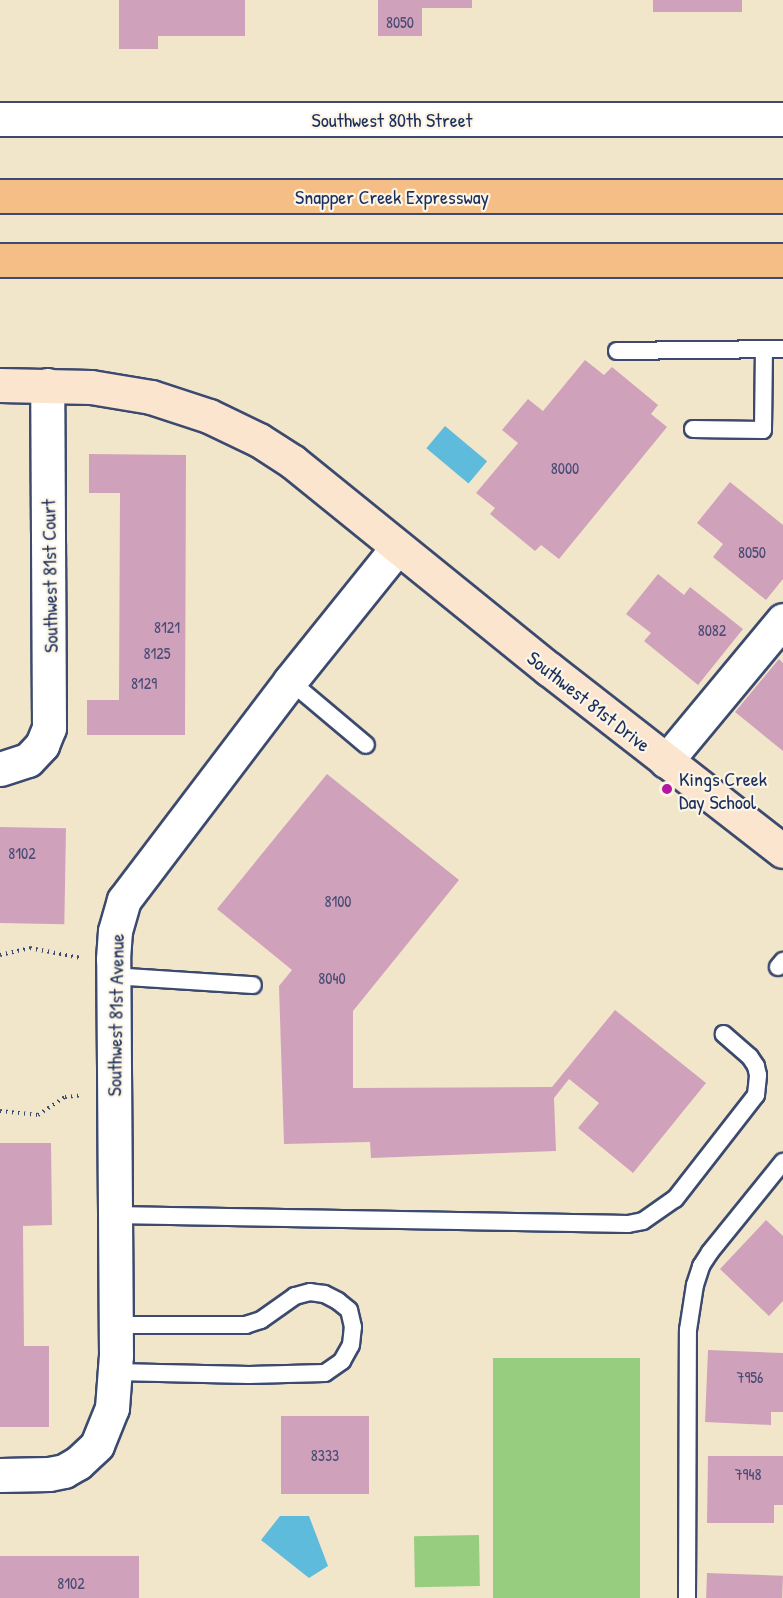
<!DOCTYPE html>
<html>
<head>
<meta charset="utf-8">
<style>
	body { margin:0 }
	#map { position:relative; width:783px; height:1598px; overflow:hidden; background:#f2e6ca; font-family:"Patrick Hand",sans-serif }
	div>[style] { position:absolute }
	.green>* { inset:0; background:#97cd7f; transform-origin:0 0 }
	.water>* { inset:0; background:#5ebbdc; transform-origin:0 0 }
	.building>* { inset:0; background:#d0a1bb; transform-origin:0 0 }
	.path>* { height:4px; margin-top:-2px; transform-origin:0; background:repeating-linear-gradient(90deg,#3b4a6e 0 1.5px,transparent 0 6px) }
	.roads { filter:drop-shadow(2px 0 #3b4a6e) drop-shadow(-2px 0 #3b4a6e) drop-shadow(0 2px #3b4a6e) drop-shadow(0 -2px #3b4a6e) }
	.lane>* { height:16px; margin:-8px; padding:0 8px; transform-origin:8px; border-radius:8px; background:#fff }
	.street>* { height:33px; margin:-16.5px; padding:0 16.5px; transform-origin:16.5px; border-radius:16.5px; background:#fff }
	.secondary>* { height:33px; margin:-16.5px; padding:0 16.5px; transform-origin:16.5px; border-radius:16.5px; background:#fbe5cf }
	.highway>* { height:33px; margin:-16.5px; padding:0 16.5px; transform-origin:16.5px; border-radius:16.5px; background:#f6be87 }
	.dots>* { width:16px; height:16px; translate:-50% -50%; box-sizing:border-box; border:3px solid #fcf5e5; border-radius:50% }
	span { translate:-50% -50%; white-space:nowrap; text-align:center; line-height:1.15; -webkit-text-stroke:4.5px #fcf5e5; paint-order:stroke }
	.number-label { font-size:16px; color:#484c75 }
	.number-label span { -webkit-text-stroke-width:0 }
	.street-label { font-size:20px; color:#1b2f5e }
	.poi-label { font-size:20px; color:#1b2f5e }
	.left { translate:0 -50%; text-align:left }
</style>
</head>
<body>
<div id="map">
	<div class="green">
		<i style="left:493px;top:1358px;width:147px;height:240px"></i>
		<i style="left:479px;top:1535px;width:51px;height:65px;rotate:89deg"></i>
	</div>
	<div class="water">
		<i style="left:445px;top:426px;width:55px;height:29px;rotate:40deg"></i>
		<i style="clip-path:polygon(280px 1516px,309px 1516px,328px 1566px,309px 1578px,261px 1540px)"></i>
	</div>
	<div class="building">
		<i style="clip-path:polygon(119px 0,245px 0,245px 36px,158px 36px,158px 49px,119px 49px)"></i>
		<i style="clip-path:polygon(378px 0,472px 0,472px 8px,422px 8px,422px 36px,378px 36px)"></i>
		<i style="left:653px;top:0;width:89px;height:12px"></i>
		<i style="clip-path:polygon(585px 360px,604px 375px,612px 367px,658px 405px,651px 414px,667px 427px,559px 559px,541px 545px,535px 551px,490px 514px,495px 508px,476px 493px,518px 443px,502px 430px,528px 399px,543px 411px)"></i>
		<i style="clip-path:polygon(89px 454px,186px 455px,185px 735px,87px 735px,87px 700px,119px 700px,120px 493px,89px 493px)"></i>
		<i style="clip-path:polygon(730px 482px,783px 525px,783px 579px,766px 600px,713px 557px,723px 544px,697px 523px)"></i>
		<i style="clip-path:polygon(658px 574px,684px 595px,690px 587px,743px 629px,698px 685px,644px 641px,651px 633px,626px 614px)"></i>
		<i style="clip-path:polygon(779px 659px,783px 663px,783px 751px,735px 712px)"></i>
		<i style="clip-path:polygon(327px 774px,459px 880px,353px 1011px,353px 1088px,552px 1087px,615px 1010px,706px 1083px,633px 1173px,578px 1128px,599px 1103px,569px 1079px,554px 1098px,556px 1151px,371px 1158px,370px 1142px,284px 1144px,279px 986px,292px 970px,217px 909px)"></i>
		<i style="left:0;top:827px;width:66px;height:96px;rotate:1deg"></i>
		<i style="clip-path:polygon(0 1143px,51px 1143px,52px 1225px,23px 1226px,24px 1346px,49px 1346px,49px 1427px,0 1427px)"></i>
		<i style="clip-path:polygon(766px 1220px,783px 1236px,783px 1301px,769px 1316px,720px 1269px)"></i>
		<i style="clip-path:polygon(708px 1350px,783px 1353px,783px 1412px,771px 1412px,771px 1425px,705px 1422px)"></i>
		<i style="left:281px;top:1416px;width:88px;height:78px"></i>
		<i style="clip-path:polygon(708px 1456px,783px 1456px,783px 1505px,774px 1505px,774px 1523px,707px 1523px)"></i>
		<i style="left:139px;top:1556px;width:42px;height:139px;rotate:90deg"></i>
		<i style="left:707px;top:1573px;width:76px;height:25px;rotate:2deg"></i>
	</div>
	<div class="path">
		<i style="left:0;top:955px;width:31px;rotate:-13deg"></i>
		<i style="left:30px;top:948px;width:52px;rotate:11.1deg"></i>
		<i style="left:0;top:1111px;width:38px;rotate:6deg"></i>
		<i style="left:38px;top:1115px;width:32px;rotate:-34deg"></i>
		<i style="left:65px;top:1097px;width:18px;rotate:-6deg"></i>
	</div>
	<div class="roads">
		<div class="lane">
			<i style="left:617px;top:351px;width:166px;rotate:-0.7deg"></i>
			<i style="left:693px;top:429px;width:70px;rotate:0.8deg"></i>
			<i style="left:763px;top:430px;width:81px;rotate:-89.3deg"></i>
			<i style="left:290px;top:681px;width:99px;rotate:40.1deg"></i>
			<i style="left:778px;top:967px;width:8px;rotate:-50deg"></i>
			<i style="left:112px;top:976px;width:141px;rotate:3.7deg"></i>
			<i style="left:113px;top:1215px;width:515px;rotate:1deg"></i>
			<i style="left:628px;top:1224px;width:15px;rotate:-11deg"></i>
			<i style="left:643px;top:1221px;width:39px;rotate:-35deg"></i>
			<i style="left:675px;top:1199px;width:132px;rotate:-52.1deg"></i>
			<i style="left:756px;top:1095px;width:20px;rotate:-84deg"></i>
			<i style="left:758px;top:1075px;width:9px;rotate:-103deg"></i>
			<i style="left:756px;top:1066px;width:11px;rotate:-124deg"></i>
			<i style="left:750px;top:1057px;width:35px;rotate:-139deg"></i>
			<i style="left:115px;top:1372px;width:134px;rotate:1.3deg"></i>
			<i style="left:249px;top:1375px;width:76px;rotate:-1.5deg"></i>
			<i style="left:325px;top:1373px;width:21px;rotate:-35deg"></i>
			<i style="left:342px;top:1361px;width:18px;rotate:-61deg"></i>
			<i style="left:351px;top:1345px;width:18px;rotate:-84deg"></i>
			<i style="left:353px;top:1327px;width:17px;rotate:-103deg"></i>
			<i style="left:349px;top:1310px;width:14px;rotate:-141deg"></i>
			<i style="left:338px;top:1301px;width:16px;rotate:-153deg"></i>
			<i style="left:324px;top:1294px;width:14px;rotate:-172deg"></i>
			<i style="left:310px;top:1292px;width:16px;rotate:165deg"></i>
			<i style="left:295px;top:1296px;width:42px;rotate:144.8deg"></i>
			<i style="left:261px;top:1320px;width:16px;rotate:162deg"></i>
			<i style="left:246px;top:1325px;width:131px;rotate:180deg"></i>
			<i style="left:687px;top:1598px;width:268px;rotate:-89.8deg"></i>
			<i style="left:688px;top:1330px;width:46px;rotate:-81.2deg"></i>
			<i style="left:695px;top:1285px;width:20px;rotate:-72deg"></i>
			<i style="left:701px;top:1266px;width:17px;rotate:-57deg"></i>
			<i style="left:710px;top:1252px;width:116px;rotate:-51deg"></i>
		</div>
		<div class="street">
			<i style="left:0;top:119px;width:783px"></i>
			<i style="left:666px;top:761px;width:183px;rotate:-50.3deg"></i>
			<i style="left:0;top:769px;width:29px;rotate:-18deg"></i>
			<i style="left:28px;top:760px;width:21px;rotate:-47deg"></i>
			<i style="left:42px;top:745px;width:18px;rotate:-68deg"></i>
			<i style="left:49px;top:728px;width:343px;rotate:-90.3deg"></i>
			<i style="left:0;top:1475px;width:49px;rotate:-1.2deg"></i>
			<i style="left:49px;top:1474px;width:15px;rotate:-11deg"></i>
			<i style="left:64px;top:1471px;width:16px;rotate:-30deg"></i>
			<i style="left:78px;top:1463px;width:26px;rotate:-43deg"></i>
			<i style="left:97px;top:1445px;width:40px;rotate:-68deg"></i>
			<i style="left:112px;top:1408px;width:53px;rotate:-85.7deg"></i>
			<i style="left:116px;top:1355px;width:396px;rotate:-90.4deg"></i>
			<i style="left:113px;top:959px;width:28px;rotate:-86deg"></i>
			<i style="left:115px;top:931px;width:32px;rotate:-74deg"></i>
			<i style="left:124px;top:900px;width:275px;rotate:-52.8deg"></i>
			<i style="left:290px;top:681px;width:171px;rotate:-51.2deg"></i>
		</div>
		<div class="secondary">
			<i style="left:0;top:385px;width:91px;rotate:1.3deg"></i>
			<i style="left:91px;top:387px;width:61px;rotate:9.5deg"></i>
			<i style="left:151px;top:397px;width:61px;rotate:18.1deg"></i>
			<i style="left:209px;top:416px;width:55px;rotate:25.6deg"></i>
			<i style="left:259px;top:440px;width:40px;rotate:32.9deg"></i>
			<i style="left:293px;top:462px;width:329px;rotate:39deg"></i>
			<i style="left:549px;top:669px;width:296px;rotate:37.9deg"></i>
		</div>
		<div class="highway">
			<i style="left:0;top:196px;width:783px"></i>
			<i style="left:0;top:260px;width:783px"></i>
		</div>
	</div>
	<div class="dots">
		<i style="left:667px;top:789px;background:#b5179e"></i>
	</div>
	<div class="number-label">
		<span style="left:400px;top:22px">8050</span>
		<span style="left:565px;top:468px">8000</span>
		<span style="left:752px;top:552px">8050</span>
		<span style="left:167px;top:627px">8121</span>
		<span style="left:712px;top:630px">8082</span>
		<span style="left:157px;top:653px">8125</span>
		<span style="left:144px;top:683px">8129</span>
		<span style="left:22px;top:853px">8102</span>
		<span style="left:338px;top:901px">8100</span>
		<span style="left:332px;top:978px">8040</span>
		<span style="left:750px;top:1377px">7956</span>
		<span style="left:325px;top:1455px">8333</span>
		<span style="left:748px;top:1474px">7948</span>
		<span style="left:71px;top:1583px">8102</span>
	</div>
	<div class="street-label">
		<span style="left:392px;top:119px">Southwest 80th Street</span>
		<span style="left:392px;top:196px">Snapper Creek Expressway</span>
		<span style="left:49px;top:576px;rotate:-91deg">Southwest 81st Court</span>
		<span style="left:589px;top:701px;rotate:38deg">Southwest 81st Drive</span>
		<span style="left:115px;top:1015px;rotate:-89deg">Southwest 81st Avenue</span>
	</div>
	<div class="poi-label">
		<span class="left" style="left:679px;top:790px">Kings Creek<br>Day School</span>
	</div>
</div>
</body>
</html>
